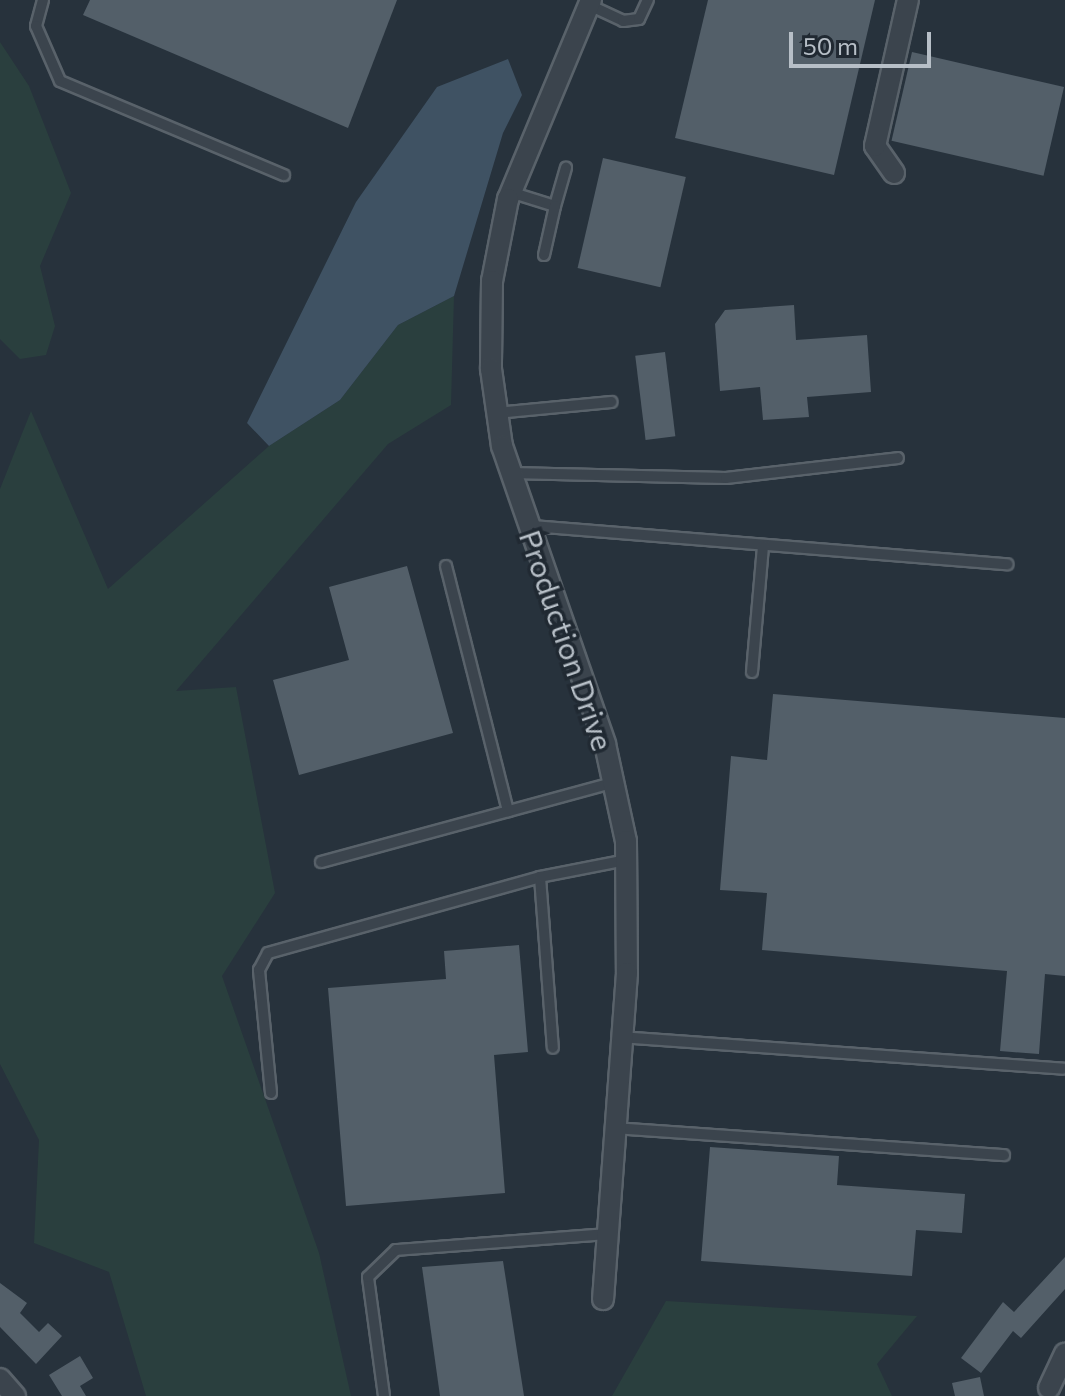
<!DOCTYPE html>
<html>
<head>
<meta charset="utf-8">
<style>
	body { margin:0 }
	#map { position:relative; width:1065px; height:1396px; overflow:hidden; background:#27323c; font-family:Commissioner,sans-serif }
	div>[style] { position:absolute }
	.green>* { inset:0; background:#2a3f3e }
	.water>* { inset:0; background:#3f5263 }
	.building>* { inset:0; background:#535f69; transform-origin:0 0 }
	.roads { filter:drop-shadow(2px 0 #59626a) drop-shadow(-2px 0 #59626a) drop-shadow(0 2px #59626a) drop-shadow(0 -2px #59626a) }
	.lane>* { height:10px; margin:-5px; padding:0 5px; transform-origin:5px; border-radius:5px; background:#3b444d }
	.street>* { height:20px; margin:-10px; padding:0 10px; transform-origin:10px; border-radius:10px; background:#3b444d }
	span { translate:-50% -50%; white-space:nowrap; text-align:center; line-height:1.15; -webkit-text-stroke:7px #202932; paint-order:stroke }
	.street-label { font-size:30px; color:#b7bfc7 }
	.scale { position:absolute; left:789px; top:32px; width:142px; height:36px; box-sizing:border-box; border:4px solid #b7bfc7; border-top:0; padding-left:10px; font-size:24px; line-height:28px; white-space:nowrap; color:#b7bfc7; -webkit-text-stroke:6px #202932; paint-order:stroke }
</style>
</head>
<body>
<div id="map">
	<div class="green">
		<i style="clip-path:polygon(0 42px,29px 86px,71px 193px,40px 266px,55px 326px,46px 355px,20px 359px,0 339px)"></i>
		<i style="clip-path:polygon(454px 296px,451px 405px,388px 444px,176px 691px,236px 687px,275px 893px,222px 976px,319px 1253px,351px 1396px,146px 1396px,109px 1272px,34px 1243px,39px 1140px,0 1064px,0 489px,31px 411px,108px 589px,269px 446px,340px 400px,398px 325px)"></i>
		<i style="clip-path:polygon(666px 1301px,917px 1316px,877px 1364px,892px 1396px,612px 1396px)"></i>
	</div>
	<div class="water">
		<i style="clip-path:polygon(508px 59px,522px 95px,503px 133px,454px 296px,398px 325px,340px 400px,269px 446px,247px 423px,356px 202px,437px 87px)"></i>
	</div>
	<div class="building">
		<i style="clip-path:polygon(90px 0,397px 0,348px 128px,83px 15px)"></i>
		<i style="clip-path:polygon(708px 0,875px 0,834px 175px,675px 138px)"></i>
		<i style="left:912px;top:52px;width:156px;height:91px;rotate:13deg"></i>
		<i style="left:603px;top:158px;width:85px;height:113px;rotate:13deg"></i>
		<i style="clip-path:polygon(794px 305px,796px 340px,867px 335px,871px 392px,807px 397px,809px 417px,763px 420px,760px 387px,720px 391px,715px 324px,725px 310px)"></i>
		<i style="left:665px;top:352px;width:85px;height:30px;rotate:83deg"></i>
		<i style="clip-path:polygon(407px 566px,453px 733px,299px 775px,273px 680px,349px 660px,329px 587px)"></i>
		<i style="clip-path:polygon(773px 694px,1065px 718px,1065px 976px,1045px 974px,1039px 1054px,1000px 1051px,1007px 971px,762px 950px,767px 893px,720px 890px,731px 756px,767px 760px)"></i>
		<i style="clip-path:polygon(519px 945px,528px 1052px,494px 1055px,505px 1193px,346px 1206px,328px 988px,446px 979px,444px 951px)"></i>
		<i style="clip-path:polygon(710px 1147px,839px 1156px,837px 1185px,965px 1194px,962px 1233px,916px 1230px,912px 1276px,701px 1261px)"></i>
		<i style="clip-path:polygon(1065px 1257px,1065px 1289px,1021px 1338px,1013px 1331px,981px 1373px,961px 1358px,1003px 1302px,1014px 1312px)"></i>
		<i style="clip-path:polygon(503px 1261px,524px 1396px,440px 1396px,422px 1267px)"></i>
		<i style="clip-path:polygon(0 1283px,27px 1303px,20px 1313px,39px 1332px,48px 1323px,62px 1336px,36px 1364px,0 1327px)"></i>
		<i style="clip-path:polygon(80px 1356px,93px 1378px,80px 1386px,86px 1396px,62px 1396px,49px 1375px)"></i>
		<i style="clip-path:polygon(980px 1377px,984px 1396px,955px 1396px,952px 1383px)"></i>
	</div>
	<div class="roads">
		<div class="lane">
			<i style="left:43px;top:0;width:27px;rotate:105deg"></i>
			<i style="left:36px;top:26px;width:60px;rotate:66.4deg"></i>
			<i style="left:60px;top:81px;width:243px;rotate:22.8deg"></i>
			<i style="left:589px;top:5px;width:38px;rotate:25deg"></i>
			<i style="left:623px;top:21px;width:16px;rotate:-7deg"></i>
			<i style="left:639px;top:19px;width:21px;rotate:-65deg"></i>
			<i style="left:510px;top:192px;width:47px;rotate:17.3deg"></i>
			<i style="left:555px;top:206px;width:40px;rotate:-74deg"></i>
			<i style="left:544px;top:255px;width:50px;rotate:-77.3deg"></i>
			<i style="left:496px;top:413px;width:116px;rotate:-5.5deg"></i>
			<i style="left:511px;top:473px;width:215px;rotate:1.3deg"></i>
			<i style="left:726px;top:478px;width:173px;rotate:-6.6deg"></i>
			<i style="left:531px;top:526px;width:478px;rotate:4.6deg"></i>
			<i style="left:446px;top:566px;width:253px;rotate:75.8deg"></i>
			<i style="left:752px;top:672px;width:127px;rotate:-85deg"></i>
			<i style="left:321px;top:862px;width:305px;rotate:-15.2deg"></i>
			<i style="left:540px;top:877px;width:171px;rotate:85.7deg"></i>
			<i style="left:621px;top:1037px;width:443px;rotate:4.1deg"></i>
			<i style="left:271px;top:1093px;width:124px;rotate:-95.6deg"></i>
			<i style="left:259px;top:970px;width:19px;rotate:-62deg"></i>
			<i style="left:268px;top:953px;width:282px;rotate:-15.6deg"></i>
			<i style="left:540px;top:877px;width:89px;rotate:-11.1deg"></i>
			<i style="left:615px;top:1128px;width:390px;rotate:4deg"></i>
			<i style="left:384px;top:1396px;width:120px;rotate:-97.7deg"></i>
			<i style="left:368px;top:1277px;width:39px;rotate:-44deg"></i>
			<i style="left:396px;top:1250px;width:214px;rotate:-4.3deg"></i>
		</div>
		<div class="street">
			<i style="left:591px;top:0;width:216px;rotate:112.6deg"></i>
			<i style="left:508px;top:199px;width:84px;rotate:101deg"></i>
			<i style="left:492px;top:281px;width:88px;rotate:90.7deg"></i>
			<i style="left:491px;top:369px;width:78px;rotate:81.9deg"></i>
			<i style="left:502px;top:446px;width:315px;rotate:70.9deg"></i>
			<i style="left:605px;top:744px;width:99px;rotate:77.8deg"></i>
			<i style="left:626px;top:841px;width:132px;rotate:89.6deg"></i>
			<i style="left:627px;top:973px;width:327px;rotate:94.2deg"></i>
			<i style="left:894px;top:173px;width:33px;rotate:-125deg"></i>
			<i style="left:875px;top:146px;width:150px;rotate:-77.3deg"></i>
			<i style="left:0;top:1379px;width:23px;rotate:49deg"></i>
			<i style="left:1049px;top:1388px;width:38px;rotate:-65deg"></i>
		</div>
	</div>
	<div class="street-label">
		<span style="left:567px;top:640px;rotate:71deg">Production Drive</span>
	</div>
	<div class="scale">50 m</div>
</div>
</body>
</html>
